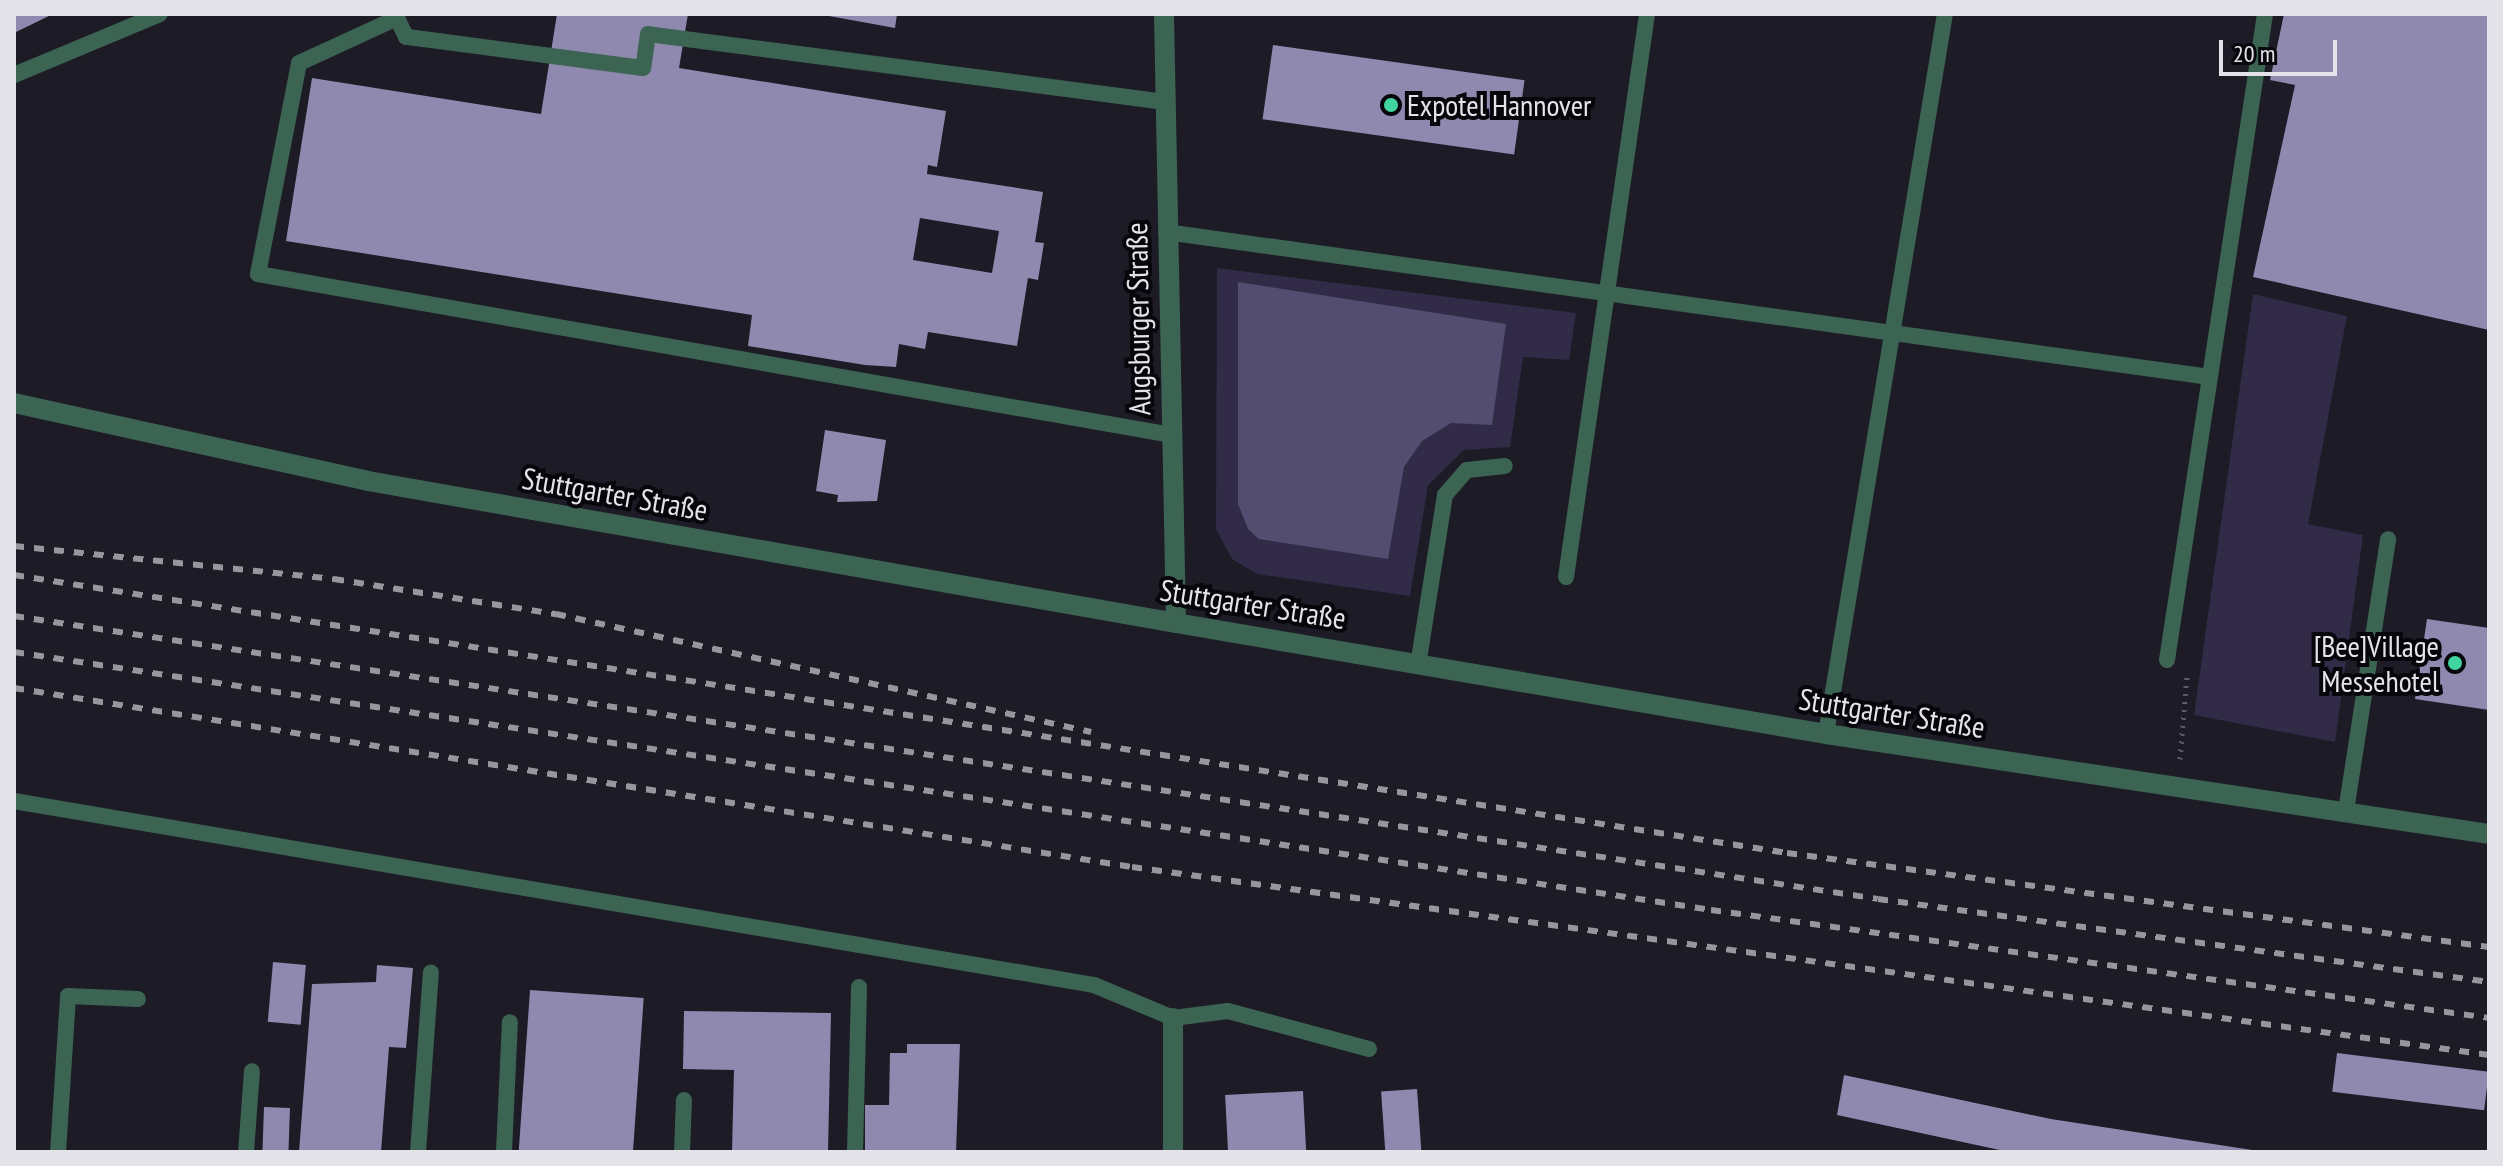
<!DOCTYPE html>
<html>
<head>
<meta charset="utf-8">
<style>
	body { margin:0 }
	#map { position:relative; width:2503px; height:1166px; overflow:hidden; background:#1d1b26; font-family:"PT Sans Narrow",sans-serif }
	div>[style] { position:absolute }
	.green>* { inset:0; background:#312b48 }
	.water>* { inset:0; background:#534d70 }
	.building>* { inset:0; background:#8f88af; transform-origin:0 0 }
	.path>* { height:5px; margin-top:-2.5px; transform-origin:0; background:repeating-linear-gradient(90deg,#5d5b65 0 2px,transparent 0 8px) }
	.service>* { height:16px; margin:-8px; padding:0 8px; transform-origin:8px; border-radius:8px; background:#3c6453 }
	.minor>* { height:20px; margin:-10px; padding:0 10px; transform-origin:10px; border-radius:10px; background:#3c6453 }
	.rail>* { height:6px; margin-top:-3px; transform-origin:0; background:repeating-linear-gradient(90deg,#97969e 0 10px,transparent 0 20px) }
	.dots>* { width:22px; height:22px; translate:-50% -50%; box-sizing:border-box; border:4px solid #07060b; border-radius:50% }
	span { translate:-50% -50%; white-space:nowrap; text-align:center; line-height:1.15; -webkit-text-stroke:8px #07060b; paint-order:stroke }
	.poi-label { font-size:30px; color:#e4e3ea }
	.left { translate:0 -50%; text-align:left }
	.right { translate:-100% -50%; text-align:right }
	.street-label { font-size:30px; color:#e4e3ea }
	.frame { position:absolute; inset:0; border:16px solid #e4e3ea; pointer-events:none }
	.scale { position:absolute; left:2219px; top:40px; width:118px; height:36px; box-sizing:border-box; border:4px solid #e4e3ea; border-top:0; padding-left:10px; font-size:24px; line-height:28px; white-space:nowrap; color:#e4e3ea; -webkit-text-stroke:6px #07060b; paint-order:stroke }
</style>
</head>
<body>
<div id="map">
	<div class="green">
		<i style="clip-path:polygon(1217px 268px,1576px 313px,1569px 360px,1523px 357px,1510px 447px,1464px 450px,1428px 485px,1410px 596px,1257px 574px,1232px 559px,1216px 529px)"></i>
		<i style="clip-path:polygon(2253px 294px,2347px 316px,2308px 524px,2363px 535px,2335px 742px,2194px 715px)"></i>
	</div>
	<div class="water">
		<i style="clip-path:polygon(1238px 282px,1506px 324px,1492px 425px,1451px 423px,1422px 441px,1404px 467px,1388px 559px,1259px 539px,1248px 529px,1238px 504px)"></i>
	</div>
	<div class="building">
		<i style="clip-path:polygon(14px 14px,53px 14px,14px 33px)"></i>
		<i style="clip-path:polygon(evenodd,557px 14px,688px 14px,679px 68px,946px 111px,937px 167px,928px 165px,927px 174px,1043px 192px,1035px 242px,1044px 243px,1038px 280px,1028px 278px,1017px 346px,928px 332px,925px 349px,899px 344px,896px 367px,865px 365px,748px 346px,752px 315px,286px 241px,312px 78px,541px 114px,557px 14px,920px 218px,999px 231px,992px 273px,913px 260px,920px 218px)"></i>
		<i style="clip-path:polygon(818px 14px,897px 14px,895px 28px)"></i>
		<i style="clip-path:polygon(2284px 14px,2489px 14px,2489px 330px,2253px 277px,2295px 85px,2270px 80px)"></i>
		<i style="left:1273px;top:45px;width:254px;height:75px;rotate:8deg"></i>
		<i style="clip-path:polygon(825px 430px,886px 440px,877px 501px,837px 502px,838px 495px,816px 491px)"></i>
		<i style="clip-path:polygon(2427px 619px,2489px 628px,2489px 710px,2415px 699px)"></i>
		<i style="left:273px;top:962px;width:33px;height:60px;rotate:5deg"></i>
		<i style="clip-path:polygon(377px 965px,413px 968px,406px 1048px,389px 1047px,381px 1152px,299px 1152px,312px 984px,376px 982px)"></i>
		<i style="left:530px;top:990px;width:114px;height:162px;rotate:4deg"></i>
		<i style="clip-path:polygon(684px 1011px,831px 1013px,828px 1152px,732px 1152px,734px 1070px,683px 1069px)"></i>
		<i style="clip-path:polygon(907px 1044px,960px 1044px,956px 1152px,865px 1152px,865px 1105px,889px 1105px,890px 1053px,907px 1053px)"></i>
		<i style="left:2337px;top:1053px;width:153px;height:39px;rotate:7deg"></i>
		<i style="clip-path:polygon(1844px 1075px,2051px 1119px,2265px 1152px,2009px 1152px,1837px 1115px)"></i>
		<i style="left:1417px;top:1089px;width:63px;height:36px;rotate:86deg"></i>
		<i style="left:1303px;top:1091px;width:61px;height:78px;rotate:87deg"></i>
		<i style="left:264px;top:1107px;width:26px;height:44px;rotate:2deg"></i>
	</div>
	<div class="path">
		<i style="left:2180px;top:759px;width:83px;rotate:-85.2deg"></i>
	</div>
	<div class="service">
		<i style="left:14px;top:75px;width:158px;rotate:-22.7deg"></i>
		<i style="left:1165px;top:102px;width:521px;rotate:-172.51deg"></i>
		<i style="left:648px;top:34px;width:34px;rotate:98deg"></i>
		<i style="left:643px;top:68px;width:239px;rotate:-172.5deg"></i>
		<i style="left:406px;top:37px;width:21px;rotate:-115deg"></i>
		<i style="left:397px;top:18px;width:108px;rotate:155.3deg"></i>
		<i style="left:299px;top:63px;width:215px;rotate:101deg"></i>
		<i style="left:258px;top:274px;width:927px;rotate:10deg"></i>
		<i style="left:1166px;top:232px;width:1054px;rotate:7.91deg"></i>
		<i style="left:1566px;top:577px;width:569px;rotate:-81.81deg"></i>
		<i style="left:1419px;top:659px;width:166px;rotate:-81deg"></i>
		<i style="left:1445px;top:495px;width:33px;rotate:-49deg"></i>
		<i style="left:1467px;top:470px;width:38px;rotate:-6deg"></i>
		<i style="left:2167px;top:660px;width:653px;rotate:-81.37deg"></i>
		<i style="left:1826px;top:734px;width:730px;rotate:-80.62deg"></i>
		<i style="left:14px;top:801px;width:1096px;rotate:9.67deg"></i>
		<i style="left:1094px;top:985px;width:86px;rotate:22.7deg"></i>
		<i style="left:1173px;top:1018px;width:55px;rotate:-7.3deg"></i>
		<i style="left:1228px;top:1011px;width:146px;rotate:15.1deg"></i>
		<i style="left:2346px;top:811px;width:275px;rotate:-81.2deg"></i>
		<i style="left:58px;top:1152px;width:156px;rotate:-86.3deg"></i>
		<i style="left:68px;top:996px;width:70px;rotate:2.5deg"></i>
		<i style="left:246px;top:1152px;width:81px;rotate:-85.8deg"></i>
		<i style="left:418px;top:1152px;width:180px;rotate:-85.9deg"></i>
		<i style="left:504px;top:1152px;width:130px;rotate:-87.4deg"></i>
		<i style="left:682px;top:1152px;width:52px;rotate:-87.8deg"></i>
		<i style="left:855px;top:1152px;width:165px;rotate:-88.6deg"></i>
	</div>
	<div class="minor">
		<i style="left:1164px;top:14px;width:609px;rotate:88.87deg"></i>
		<i style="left:14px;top:403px;width:362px;rotate:12.4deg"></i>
		<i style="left:368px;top:481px;width:820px;rotate:9.97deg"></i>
		<i style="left:1176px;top:623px;width:659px;rotate:9.69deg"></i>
		<i style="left:1826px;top:734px;width:670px;rotate:8.58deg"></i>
		<i style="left:1173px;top:1152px;width:134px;rotate:-90deg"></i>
	</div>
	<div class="rail">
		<i style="left:14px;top:546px;width:322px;rotate:5.9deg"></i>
		<i style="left:334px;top:579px;width:225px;rotate:9deg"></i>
		<i style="left:556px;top:614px;width:548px;rotate:12.44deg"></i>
		<i style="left:14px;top:575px;width:1795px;rotate:8.91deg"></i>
		<i style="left:1787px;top:853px;width:708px;rotate:7.63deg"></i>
		<i style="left:14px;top:616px;width:1885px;rotate:8.63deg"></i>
		<i style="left:1878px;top:899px;width:617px;rotate:7.74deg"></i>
		<i style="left:14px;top:652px;width:1717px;rotate:8.64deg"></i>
		<i style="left:1711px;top:910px;width:785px;rotate:7.9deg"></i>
		<i style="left:14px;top:688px;width:1132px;rotate:9.1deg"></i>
		<i style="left:1132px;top:867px;width:1370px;rotate:7.89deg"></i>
	</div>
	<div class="dots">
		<i style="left:1391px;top:105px;background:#41d4a1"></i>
		<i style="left:2455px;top:663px;background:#41d4a1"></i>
	</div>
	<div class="poi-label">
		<span class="left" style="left:1407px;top:105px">Expotel Hannover</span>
		<span class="right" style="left:2439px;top:663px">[Bee]Village<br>Messehotel</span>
	</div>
	<div class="street-label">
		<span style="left:1138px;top:319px;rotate:-91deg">Augsburger Straße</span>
		<span style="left:615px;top:494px;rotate:10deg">Stuttgarter Straße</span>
		<span style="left:1253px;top:604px;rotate:9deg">Stuttgarter Straße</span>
		<span style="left:1892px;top:713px;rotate:9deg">Stuttgarter Straße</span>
	</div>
	<div class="frame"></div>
	<div class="scale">20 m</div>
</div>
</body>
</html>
